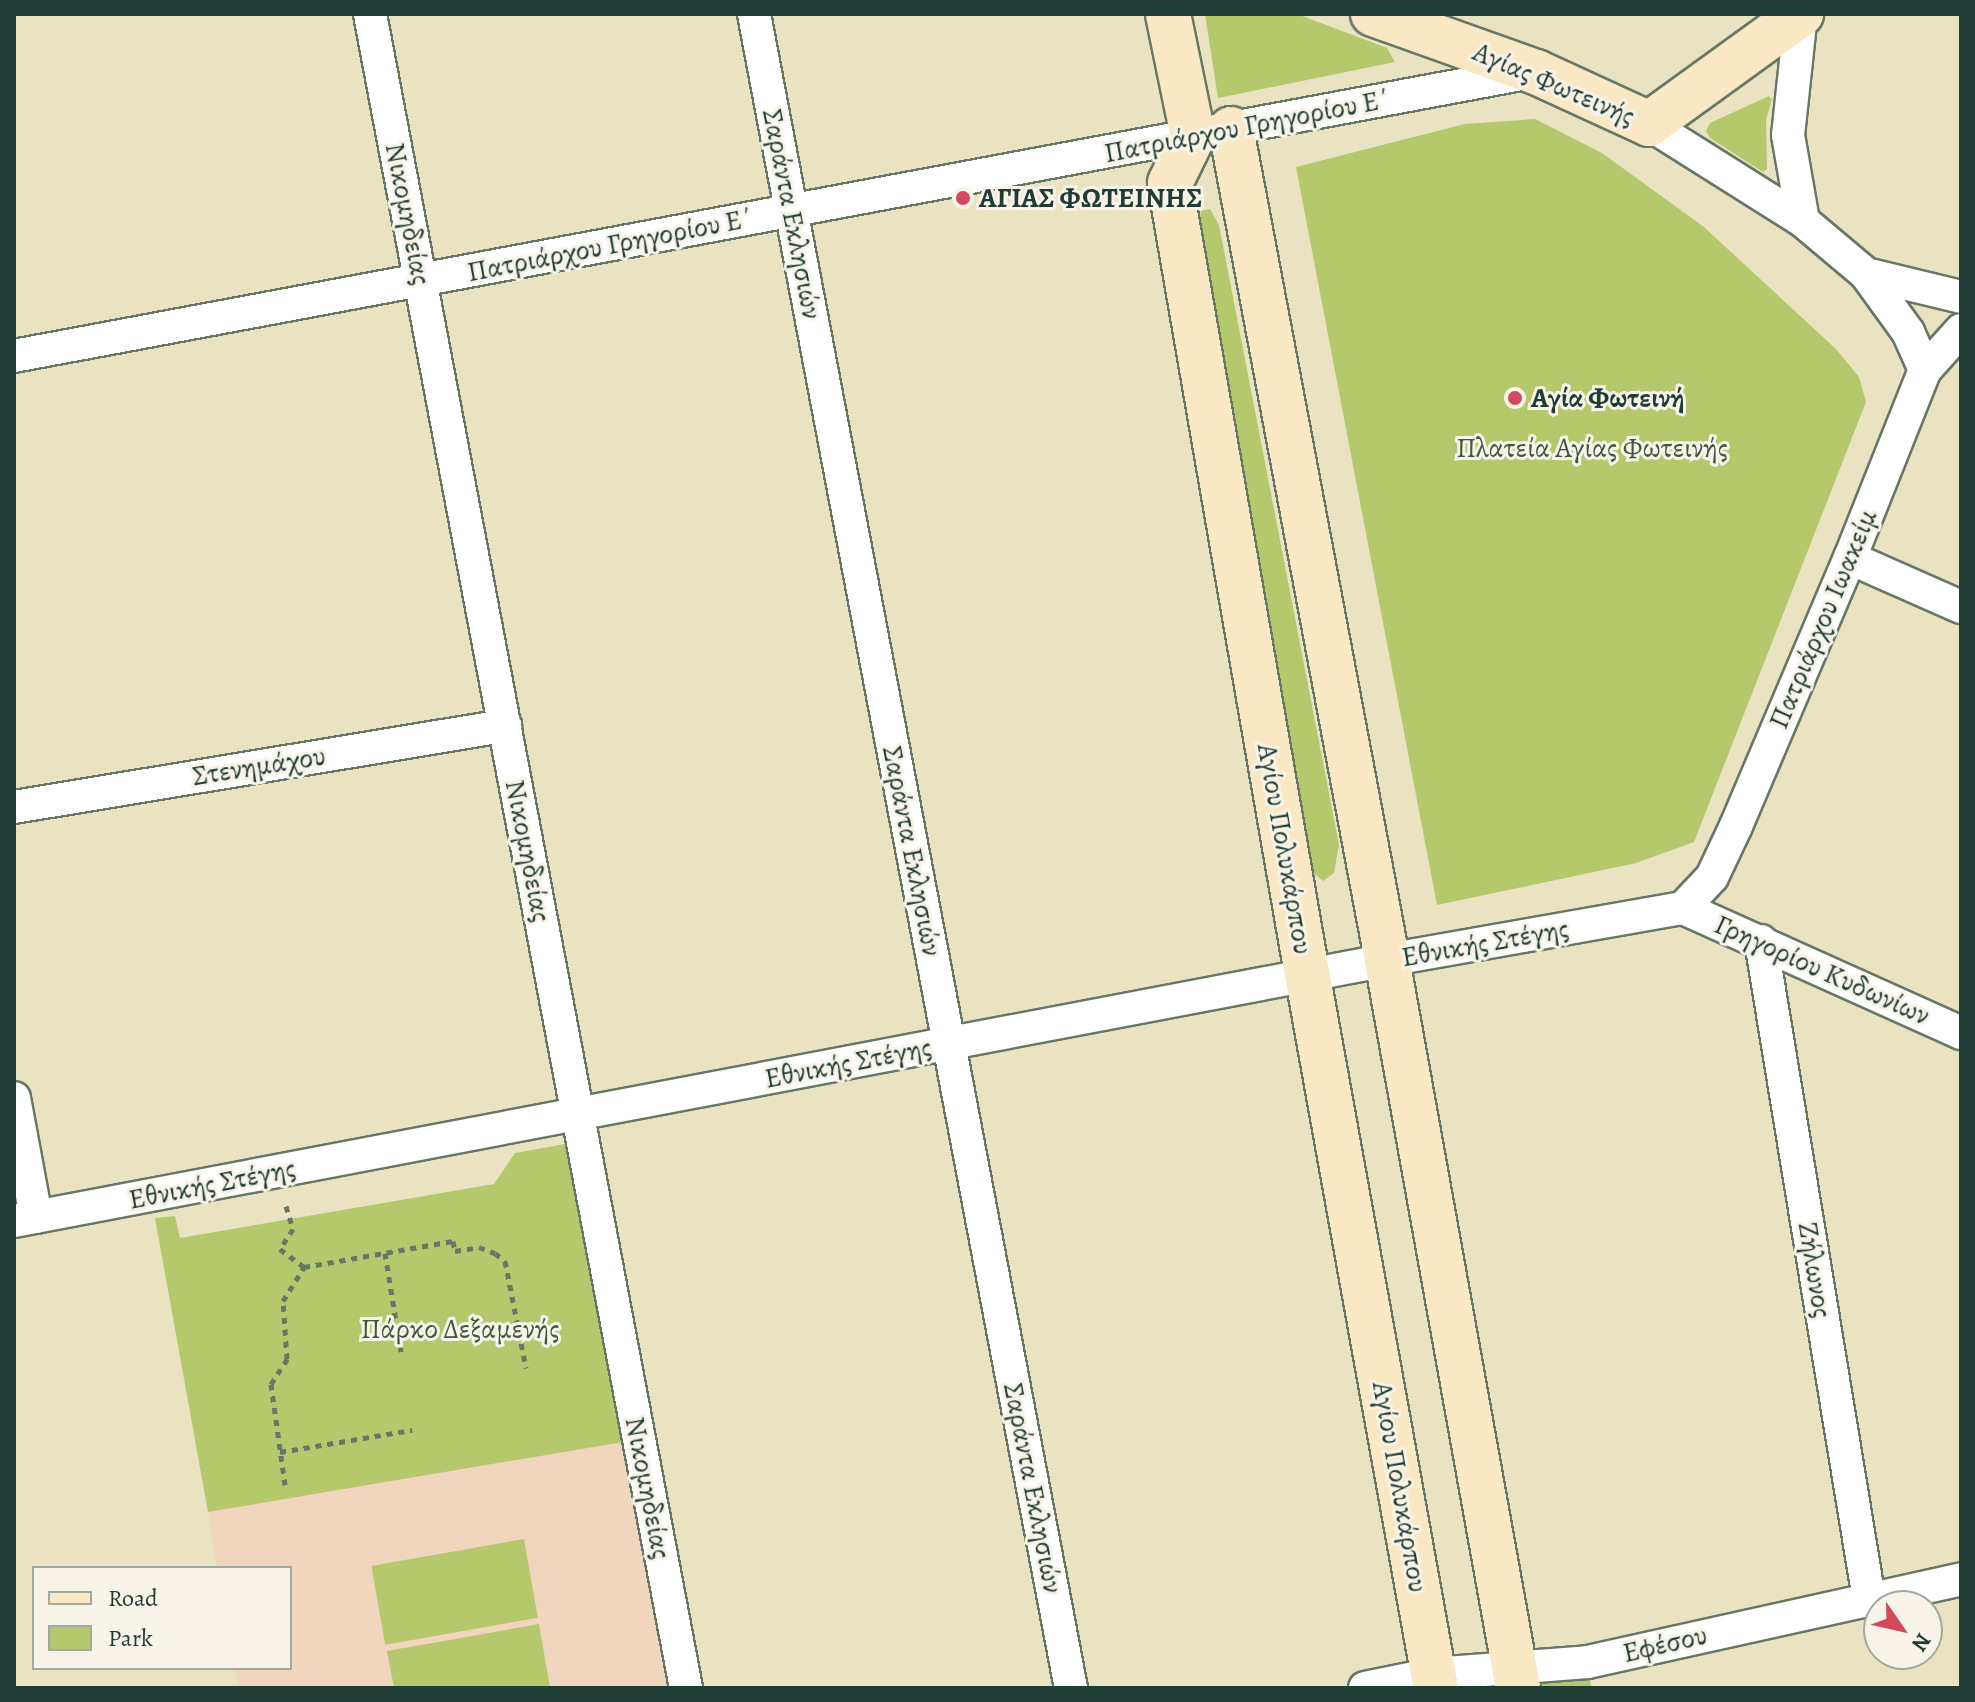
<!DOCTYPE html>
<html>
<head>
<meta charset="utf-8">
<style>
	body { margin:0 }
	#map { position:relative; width:1975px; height:1702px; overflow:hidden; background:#eae3c2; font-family:Alegreya,serif }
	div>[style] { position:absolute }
	.built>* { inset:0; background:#f1d5bd }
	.green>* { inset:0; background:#b6c86c; transform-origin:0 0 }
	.path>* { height:5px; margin-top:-2.5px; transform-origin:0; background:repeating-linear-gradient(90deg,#676 0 6px,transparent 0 12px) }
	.roads { filter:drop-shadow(2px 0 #676) drop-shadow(-2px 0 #676) drop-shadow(0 2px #676) drop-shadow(0 -2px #676) }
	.street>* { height:32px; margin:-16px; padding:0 16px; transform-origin:16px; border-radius:16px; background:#fff }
	.secondary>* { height:44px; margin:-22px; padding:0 22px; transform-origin:22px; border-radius:22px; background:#fae7c3 }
	.dots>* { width:22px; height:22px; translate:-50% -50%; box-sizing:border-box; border:4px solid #f7f3e8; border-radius:50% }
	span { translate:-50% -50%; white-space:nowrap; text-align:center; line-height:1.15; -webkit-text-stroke:6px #f7f3e8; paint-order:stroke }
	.street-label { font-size:28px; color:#1f3d34 }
	.poi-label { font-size:28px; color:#1f3d34; font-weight:700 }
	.left { translate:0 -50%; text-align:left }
	.park-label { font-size:28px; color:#3d593f }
	.frame { position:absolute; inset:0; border:16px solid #1f3d34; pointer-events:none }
	.legend { position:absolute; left:32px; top:1566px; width:260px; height:104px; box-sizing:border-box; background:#f7f3e8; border:2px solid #a1aaa0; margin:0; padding:10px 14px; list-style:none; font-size:24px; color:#1f3d34 }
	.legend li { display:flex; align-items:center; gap:16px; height:40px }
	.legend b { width:40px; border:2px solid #a1aaa0 }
	.north { position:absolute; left:1863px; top:1590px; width:80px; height:80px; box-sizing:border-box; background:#f7f3e8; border:2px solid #a1aaa0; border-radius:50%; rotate:124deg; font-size:22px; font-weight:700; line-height:32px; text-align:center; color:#1f3d34 }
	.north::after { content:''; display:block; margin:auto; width:28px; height:36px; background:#d1495b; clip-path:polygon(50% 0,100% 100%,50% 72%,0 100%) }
</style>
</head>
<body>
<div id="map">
	<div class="built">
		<i style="clip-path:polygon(623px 1442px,668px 1688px,238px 1688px,234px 1668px,290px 1668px,290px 1568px,217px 1568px,208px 1512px)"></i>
	</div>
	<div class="green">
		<i style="clip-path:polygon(1205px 14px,1297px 14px,1387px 48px,1395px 62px,1218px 98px)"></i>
		<i style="clip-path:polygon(1769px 96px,1772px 99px,1766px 120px,1767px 169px,1763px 172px,1710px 138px,1706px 131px,1710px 123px)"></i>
		<i style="clip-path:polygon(1535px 119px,1602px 153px,1704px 227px,1836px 349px,1859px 377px,1866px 402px,1694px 842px,1636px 863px,1437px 905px,1296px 167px,1465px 124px)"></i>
		<i style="clip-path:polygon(1210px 209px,1219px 225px,1339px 845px,1334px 873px,1323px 881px,1311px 871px,1198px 232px,1201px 211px)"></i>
		<i style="clip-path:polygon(571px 1143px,623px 1442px,208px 1512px,155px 1218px,175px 1216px,180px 1238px,494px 1184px,515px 1153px)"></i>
		<i style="left:524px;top:1539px;width:80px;height:155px;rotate:80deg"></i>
		<i style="clip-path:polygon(539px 1624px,550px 1688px,394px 1688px,387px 1651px)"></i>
		<i style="clip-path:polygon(1588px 1662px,1591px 1688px,1518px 1688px)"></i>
	</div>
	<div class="path">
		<i style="left:286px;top:1206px;width:24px;rotate:73deg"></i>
		<i style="left:293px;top:1229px;width:24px;rotate:123deg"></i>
		<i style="left:280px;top:1249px;width:30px;rotate:37deg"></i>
		<i style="left:304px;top:1267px;width:151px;rotate:-9.9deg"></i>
		<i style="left:453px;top:1241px;width:10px;rotate:79deg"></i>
		<i style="left:455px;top:1251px;width:24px;rotate:-9deg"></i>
		<i style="left:479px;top:1247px;width:17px;rotate:21deg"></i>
		<i style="left:495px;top:1253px;width:13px;rotate:39deg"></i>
		<i style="left:505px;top:1261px;width:109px;rotate:78.9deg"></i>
		<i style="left:385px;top:1253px;width:100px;rotate:80.8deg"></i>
		<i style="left:280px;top:1452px;width:134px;rotate:-9.5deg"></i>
		<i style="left:285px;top:1485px;width:102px;rotate:-97.9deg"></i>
		<i style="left:271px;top:1384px;width:30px;rotate:-57deg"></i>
		<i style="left:287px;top:1359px;width:58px;rotate:-93.9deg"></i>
		<i style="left:283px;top:1301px;width:40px;rotate:-58deg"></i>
	</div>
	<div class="roads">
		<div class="street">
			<i style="left:370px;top:14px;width:1704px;rotate:79.31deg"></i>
			<i style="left:754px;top:14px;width:1704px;rotate:79.28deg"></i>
			<i style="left:1801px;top:14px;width:122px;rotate:96.1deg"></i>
			<i style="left:1788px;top:135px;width:87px;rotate:80.1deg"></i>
			<i style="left:1649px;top:124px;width:182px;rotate:32.2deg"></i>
			<i style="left:1803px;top:221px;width:82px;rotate:40.1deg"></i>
			<i style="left:1866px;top:274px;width:72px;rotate:54.1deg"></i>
			<i style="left:1908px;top:332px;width:42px;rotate:65.9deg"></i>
			<i style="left:1866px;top:274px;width:98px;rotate:13.6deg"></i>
			<i style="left:14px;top:356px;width:1544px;rotate:-10.6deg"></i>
			<i style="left:1850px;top:558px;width:121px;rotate:23.8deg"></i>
			<i style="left:14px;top:807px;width:498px;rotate:-9.4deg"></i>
			<i style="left:1683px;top:908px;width:42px;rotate:-46.9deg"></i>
			<i style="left:1712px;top:877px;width:56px;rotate:-64.8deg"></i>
			<i style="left:1736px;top:826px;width:291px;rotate:-67deg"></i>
			<i style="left:1850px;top:558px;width:202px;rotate:-68.3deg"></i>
			<i style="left:1925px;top:370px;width:54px;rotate:-48deg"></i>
			<i style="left:1683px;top:908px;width:305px;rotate:24.2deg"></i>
			<i style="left:1761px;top:941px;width:667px;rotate:80.68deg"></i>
			<i style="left:14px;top:1098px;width:121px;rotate:79.5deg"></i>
			<i style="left:14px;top:1221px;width:1398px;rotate:-10.76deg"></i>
			<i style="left:1387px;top:960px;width:301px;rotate:-10deg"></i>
			<i style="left:1365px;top:1688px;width:69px;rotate:-11.6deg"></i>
			<i style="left:1433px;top:1674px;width:155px;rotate:-4.4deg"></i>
			<i style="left:1588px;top:1662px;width:382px;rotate:-12.5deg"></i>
		</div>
		<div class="secondary">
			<i style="left:1168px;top:14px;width:125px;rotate:78.4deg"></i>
			<i style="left:1193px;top:136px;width:52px;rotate:116.1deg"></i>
			<i style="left:1170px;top:183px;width:773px;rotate:80.17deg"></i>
			<i style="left:1302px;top:945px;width:755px;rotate:79.78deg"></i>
			<i style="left:1373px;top:14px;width:173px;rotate:19.6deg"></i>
			<i style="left:1536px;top:72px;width:124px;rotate:24.7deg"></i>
			<i style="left:1649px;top:124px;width:188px;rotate:-35.9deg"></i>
			<i style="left:1231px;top:129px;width:817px;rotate:79.35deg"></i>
			<i style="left:1382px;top:932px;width:768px;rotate:79.8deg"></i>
		</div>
	</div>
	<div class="dots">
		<i style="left:963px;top:198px;background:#d1495b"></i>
		<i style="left:1515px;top:398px;background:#d1495b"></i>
	</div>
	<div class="street-label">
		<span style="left:1554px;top:84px;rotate:23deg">Αγίας Φωτεινής</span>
		<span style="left:1247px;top:126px;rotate:-11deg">Πατριάρχου Γρηγορίου Ε΄</span>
		<span style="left:408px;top:214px;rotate:79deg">Νικομηδείας</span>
		<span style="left:792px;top:214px;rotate:79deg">Σαράντα Εκλησιών</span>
		<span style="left:610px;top:245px;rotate:-11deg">Πατριάρχου Γρηγορίου Ε΄</span>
		<span style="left:1823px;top:619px;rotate:-67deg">Πατριάρχου Ιωακείμ</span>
		<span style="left:259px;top:766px;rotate:-9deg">Στενημάχου</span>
		<span style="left:1285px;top:849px;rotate:80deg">Αγίου Πολυκάρπου</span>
		<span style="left:528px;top:851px;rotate:79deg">Νικομηδείας</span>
		<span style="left:912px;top:851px;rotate:79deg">Σαράντα Εκλησιών</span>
		<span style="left:1485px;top:943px;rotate:-10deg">Εθνικής Στέγης</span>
		<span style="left:1822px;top:970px;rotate:24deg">Γρηγορίου Κυδωνίων</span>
		<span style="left:848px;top:1063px;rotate:-11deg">Εθνικής Στέγης</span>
		<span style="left:212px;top:1184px;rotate:-11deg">Εθνικής Στέγης</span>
		<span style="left:1815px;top:1270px;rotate:81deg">Ζήλωνος</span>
		<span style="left:1400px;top:1487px;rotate:80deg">Αγίου Πολυκάρπου</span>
		<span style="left:648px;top:1488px;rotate:79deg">Νικομηδείας</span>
		<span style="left:1033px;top:1488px;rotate:79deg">Σαράντα Εκλησιών</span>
		<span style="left:1665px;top:1644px;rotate:-13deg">Εφέσου</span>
	</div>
	<div class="poi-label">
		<span class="left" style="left:979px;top:198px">ΑΓΙΑΣ ΦΩΤΕΙΝΗΣ</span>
		<span class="left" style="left:1531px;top:398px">Αγία Φωτεινή</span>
	</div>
	<div class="park-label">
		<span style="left:1592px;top:448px">Πλατεία Αγίας Φωτεινής</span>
		<span style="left:460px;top:1329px">Πάρκο Δεξαμενής</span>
	</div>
	<div class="frame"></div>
	<ul class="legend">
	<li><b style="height:10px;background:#fae7c3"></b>Road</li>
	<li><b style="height:22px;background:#b6c86c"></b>Park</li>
	</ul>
	<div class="north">N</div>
</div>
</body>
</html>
